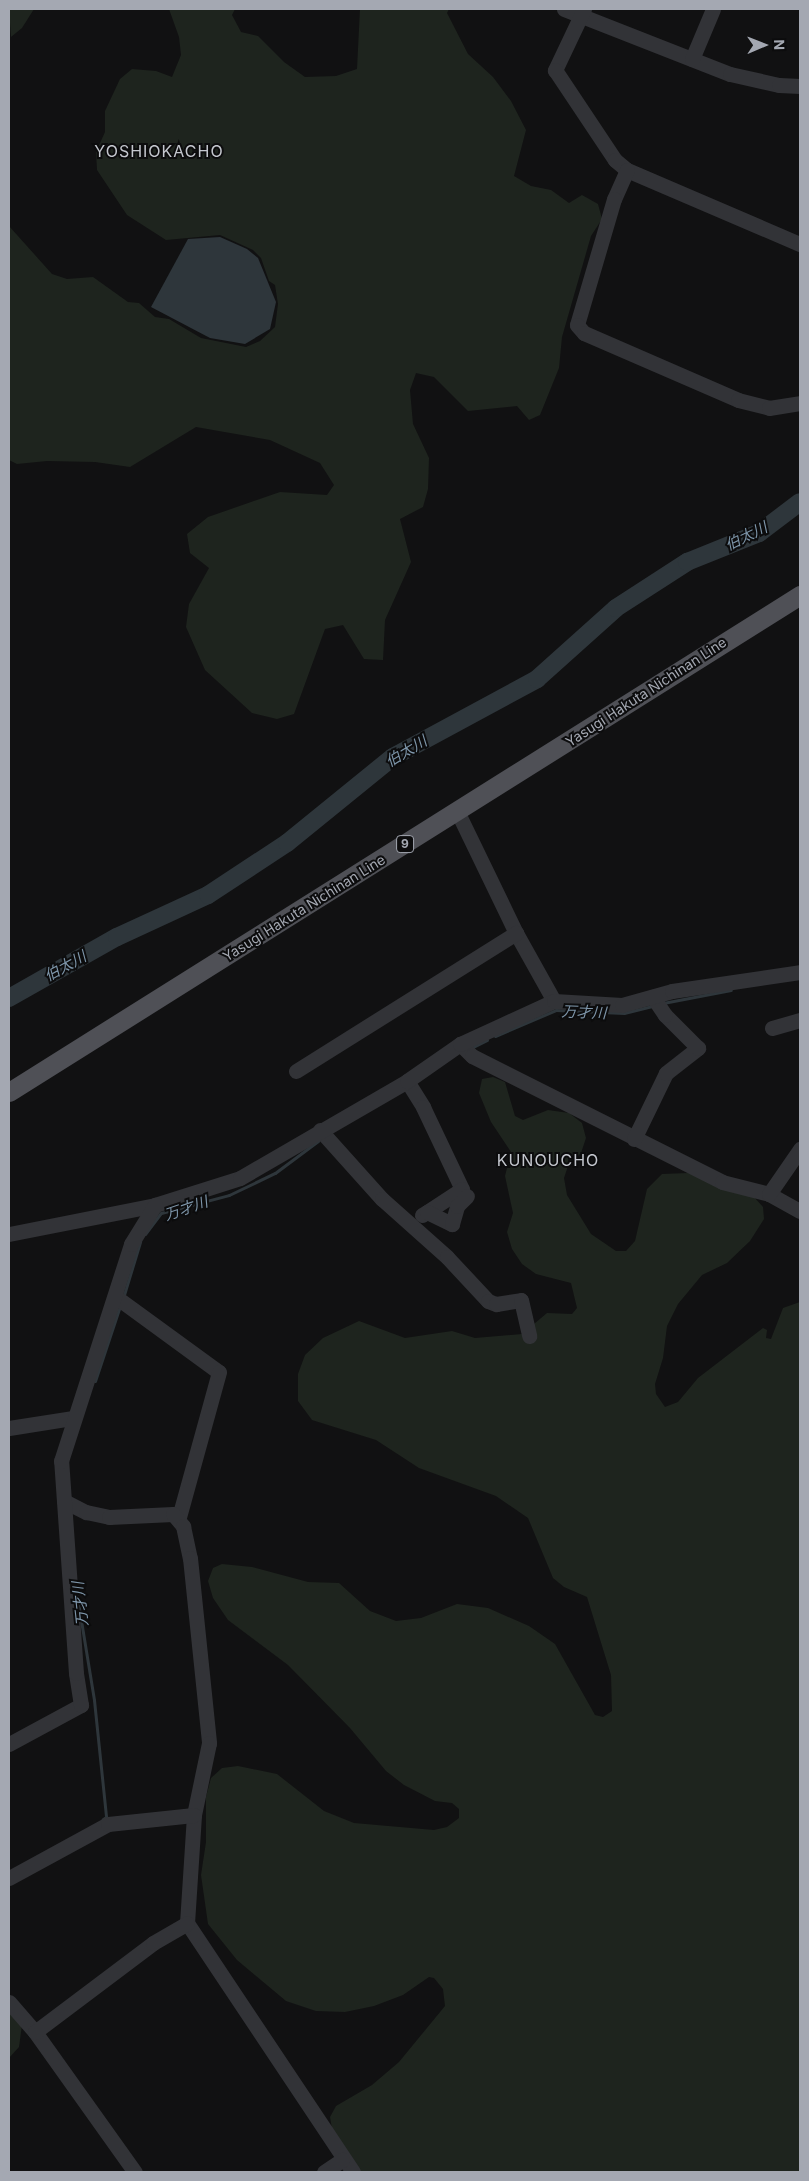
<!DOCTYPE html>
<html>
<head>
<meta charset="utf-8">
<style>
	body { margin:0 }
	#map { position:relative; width:809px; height:2181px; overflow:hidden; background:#111112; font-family:Inter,"Noto Sans JP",sans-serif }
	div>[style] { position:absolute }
	.green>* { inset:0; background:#1e241e }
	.water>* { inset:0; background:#2e363b }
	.stream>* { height:3px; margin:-1.5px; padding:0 1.5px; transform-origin:1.5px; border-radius:1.5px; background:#2e363b }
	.river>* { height:18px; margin:-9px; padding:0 9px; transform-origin:9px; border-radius:9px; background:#2e363b }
	.minor>* { height:15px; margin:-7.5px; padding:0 7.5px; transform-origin:7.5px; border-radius:7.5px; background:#323337 }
	.major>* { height:19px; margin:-9.5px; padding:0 9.5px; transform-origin:9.5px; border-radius:9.5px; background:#4f5056 }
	span { translate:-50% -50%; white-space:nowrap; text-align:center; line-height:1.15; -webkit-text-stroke:4px #0c0c0d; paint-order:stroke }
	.shield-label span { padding:1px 4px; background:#0c0c0d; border:1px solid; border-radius:4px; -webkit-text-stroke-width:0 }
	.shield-label { font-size:12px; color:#a4a8b2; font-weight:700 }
	.street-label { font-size:14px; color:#a4a8b2 }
	.water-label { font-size:15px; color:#7e96aa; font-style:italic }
	.quarter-label { font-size:16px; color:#c4c7ce; letter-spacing:1px }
	.frame { position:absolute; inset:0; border:10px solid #a4a8b2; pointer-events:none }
	.north { position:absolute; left:739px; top:20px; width:50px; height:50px; -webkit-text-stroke:4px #0c0c0d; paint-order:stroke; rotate:89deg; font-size:14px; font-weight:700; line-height:20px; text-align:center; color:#a4a8b2 }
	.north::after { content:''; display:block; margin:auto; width:18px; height:22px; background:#a4a8b2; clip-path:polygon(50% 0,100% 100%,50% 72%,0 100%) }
</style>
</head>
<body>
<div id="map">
	<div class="green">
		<i style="clip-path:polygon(9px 9px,34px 9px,22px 28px,11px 37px)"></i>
		<i style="clip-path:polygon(169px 9px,235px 9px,232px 15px,241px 32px,258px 36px,284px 62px,305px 77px,336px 76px,357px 69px,360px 9px,449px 9px,447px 13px,468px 54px,493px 77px,511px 101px,526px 130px,514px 176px,531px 186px,551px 190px,569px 203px,582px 195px,598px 204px,602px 219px,591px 236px,562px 337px,559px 368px,540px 415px,529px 420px,517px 406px,468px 411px,434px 377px,416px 373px,410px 390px,413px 424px,429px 458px,428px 489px,423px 507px,400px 519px,411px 562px,385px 620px,383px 660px,364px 659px,343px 625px,325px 629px,294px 714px,277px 719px,252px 713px,205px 670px,186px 627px,189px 604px,209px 568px,190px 553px,187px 534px,208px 517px,280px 492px,327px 495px,334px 485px,320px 463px,270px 440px,196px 427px,130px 467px,95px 462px,47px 461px,17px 464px,9px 460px,9px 226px,52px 274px,67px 279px,93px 277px,128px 302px,139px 303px,155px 317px,169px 319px,201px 338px,246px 347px,260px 341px,275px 327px,278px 304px,275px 285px,269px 281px,261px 258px,253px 250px,220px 235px,166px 240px,127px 215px,97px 170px,96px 152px,105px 132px,105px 111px,120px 79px,132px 69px,156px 71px,172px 77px,181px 55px,179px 37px)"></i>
		<i style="clip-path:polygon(493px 1077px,505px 1082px,515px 1116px,523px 1120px,548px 1110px,569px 1113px,582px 1123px,586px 1138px,581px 1153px,568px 1166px,564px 1178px,567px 1195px,591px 1234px,616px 1251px,626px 1251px,635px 1241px,647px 1189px,662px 1174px,688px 1173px,754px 1197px,763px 1207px,764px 1219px,750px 1241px,727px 1263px,702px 1275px,678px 1304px,667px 1326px,663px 1358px,655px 1384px,656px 1394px,665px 1407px,678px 1402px,698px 1378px,763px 1328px,767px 1330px,766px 1338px,771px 1339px,783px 1308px,800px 1302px,800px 2172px,358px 2172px,334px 2140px,330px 2117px,336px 2106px,372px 2085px,399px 2062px,445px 2006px,443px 1989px,434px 1978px,429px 1977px,403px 1995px,374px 2006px,345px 2012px,316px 2011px,286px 2001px,237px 1960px,208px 1924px,201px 1875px,206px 1842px,206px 1797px,211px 1778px,222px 1768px,238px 1766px,277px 1774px,324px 1811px,354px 1823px,434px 1830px,447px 1827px,459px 1818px,459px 1809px,452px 1803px,435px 1801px,404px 1785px,386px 1771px,350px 1728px,288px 1665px,228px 1620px,213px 1598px,208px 1581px,213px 1568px,222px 1564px,252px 1567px,308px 1582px,339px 1583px,370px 1611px,396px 1621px,421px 1618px,457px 1604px,488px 1608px,529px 1626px,555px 1644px,595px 1715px,603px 1717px,612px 1711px,611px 1675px,587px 1597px,564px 1587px,553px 1578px,528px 1518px,496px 1496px,419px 1468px,376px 1440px,312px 1420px,298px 1401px,298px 1374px,305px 1355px,323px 1338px,359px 1321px,405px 1338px,452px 1331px,475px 1338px,522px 1334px,547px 1313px,572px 1314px,577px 1308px,571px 1283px,536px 1274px,522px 1264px,512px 1249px,507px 1232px,513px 1213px,505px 1176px,511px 1152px,491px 1122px,479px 1093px,482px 1079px)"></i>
		<i style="clip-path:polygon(9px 2005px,22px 2025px,19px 2047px,9px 2058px)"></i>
	</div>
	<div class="water">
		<i style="clip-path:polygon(220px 237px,247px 249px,258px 258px,276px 302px,270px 329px,245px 344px,210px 338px,151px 307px,188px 239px)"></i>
	</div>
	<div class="stream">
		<i style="left:663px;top:1003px;width:69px;rotate:-10.8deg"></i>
		<i style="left:495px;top:1036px;width:66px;rotate:-23.1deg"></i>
		<i style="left:556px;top:1010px;width:68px;rotate:2.5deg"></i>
		<i style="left:624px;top:1013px;width:30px;rotate:-14deg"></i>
		<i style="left:471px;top:1048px;width:18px;rotate:-27deg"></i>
		<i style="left:145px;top:1234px;width:26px;rotate:-53deg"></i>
		<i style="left:161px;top:1213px;width:70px;rotate:-14.8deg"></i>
		<i style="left:229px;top:1195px;width:51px;rotate:-25.6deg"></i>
		<i style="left:275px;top:1173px;width:54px;rotate:-36.7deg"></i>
		<i style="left:123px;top:1298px;width:59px;rotate:-73.1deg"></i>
		<i style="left:95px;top:1381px;width:79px;rotate:-71.6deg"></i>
		<i style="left:78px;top:1602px;width:99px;rotate:80.7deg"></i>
		<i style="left:94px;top:1700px;width:118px;rotate:84.1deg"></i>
		<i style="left:106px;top:1817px;width:4px;rotate:146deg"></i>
	</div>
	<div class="river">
		<i style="left:9px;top:998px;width:124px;rotate:-29.5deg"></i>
		<i style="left:117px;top:937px;width:100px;rotate:-24.8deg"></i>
		<i style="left:208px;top:895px;width:95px;rotate:-33.4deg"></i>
		<i style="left:287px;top:843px;width:136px;rotate:-39.1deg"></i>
		<i style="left:393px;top:757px;width:164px;rotate:-28.4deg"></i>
		<i style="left:537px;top:679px;width:106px;rotate:-41.9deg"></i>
		<i style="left:616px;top:608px;width:85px;rotate:-32.9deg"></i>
		<i style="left:687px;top:562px;width:78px;rotate:-21.9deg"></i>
		<i style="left:759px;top:533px;width:51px;rotate:-37.1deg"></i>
	</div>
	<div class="minor">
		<i style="left:564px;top:9px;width:178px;rotate:21.4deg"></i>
		<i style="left:730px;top:74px;width:50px;rotate:12.7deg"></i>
		<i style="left:779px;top:85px;width:21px;rotate:3deg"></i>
		<i style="left:584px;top:9px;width:68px;rotate:115.4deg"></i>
		<i style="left:555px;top:70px;width:108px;rotate:56.3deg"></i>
		<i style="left:615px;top:160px;width:16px;rotate:40deg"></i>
		<i style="left:627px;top:170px;width:188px;rotate:23.2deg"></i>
		<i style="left:692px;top:59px;width:54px;rotate:-67.2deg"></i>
		<i style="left:627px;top:170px;width:32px;rotate:114deg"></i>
		<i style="left:614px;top:199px;width:131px;rotate:106.4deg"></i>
		<i style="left:577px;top:325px;width:11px;rotate:49deg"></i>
		<i style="left:584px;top:333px;width:168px;rotate:23.5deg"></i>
		<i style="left:738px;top:400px;width:32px;rotate:14deg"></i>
		<i style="left:769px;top:408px;width:31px;rotate:-9deg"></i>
		<i style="left:457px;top:811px;width:136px;rotate:64.2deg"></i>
		<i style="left:516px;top:933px;width:78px;rotate:60.8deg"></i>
		<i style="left:772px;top:1028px;width:29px;rotate:-16deg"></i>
		<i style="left:460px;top:1044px;width:17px;rotate:45deg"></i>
		<i style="left:472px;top:1056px;width:280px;rotate:26.7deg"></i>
		<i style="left:722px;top:1182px;width:49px;rotate:14.3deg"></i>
		<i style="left:769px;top:1194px;width:35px;rotate:29deg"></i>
		<i style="left:296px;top:1071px;width:260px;rotate:-32.1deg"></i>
		<i style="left:407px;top:1081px;width:31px;rotate:58deg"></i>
		<i style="left:423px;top:1107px;width:91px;rotate:64.6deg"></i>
		<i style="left:462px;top:1189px;width:42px;rotate:146.7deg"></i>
		<i style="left:320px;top:1130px;width:93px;rotate:48.1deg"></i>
		<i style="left:382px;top:1199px;width:87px;rotate:41.7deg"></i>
		<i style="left:447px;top:1257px;width:60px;rotate:47deg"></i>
		<i style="left:488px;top:1301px;width:9px;rotate:21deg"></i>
		<i style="left:496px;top:1304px;width:25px;rotate:-9deg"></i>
		<i style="left:521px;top:1300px;width:37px;rotate:77deg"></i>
		<i style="left:634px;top:1139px;width:73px;rotate:-64.1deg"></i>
		<i style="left:666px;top:1073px;width:41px;rotate:-38deg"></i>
		<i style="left:698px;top:1048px;width:47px;rotate:-135deg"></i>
		<i style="left:665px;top:1015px;width:22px;rotate:-124deg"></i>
		<i style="left:769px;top:1194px;width:55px;rotate:-55.4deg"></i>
		<i style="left:422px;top:1215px;width:6px;rotate:-31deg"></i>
		<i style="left:427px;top:1212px;width:28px;rotate:26deg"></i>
		<i style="left:452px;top:1224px;width:19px;rotate:-74deg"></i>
		<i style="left:457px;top:1206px;width:14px;rotate:-45deg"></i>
		<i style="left:9px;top:1234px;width:149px;rotate:-11.2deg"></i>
		<i style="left:155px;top:1205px;width:89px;rotate:-17.6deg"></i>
		<i style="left:240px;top:1178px;width:193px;rotate:-30.1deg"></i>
		<i style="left:407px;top:1081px;width:65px;rotate:-34.9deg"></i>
		<i style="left:460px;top:1044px;width:103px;rotate:-24.6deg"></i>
		<i style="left:554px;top:1001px;width:68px;rotate:3.4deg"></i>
		<i style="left:622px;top:1005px;width:52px;rotate:-15.6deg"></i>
		<i style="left:672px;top:991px;width:129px;rotate:-8.4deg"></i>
		<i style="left:116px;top:1297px;width:127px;rotate:36.1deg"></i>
		<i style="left:219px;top:1372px;width:150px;rotate:105.4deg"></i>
		<i style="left:9px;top:1428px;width:65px;rotate:-8.9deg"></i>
		<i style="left:64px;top:1501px;width:25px;rotate:27deg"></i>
		<i style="left:86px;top:1512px;width:24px;rotate:12deg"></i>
		<i style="left:109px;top:1517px;width:64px;rotate:-2.7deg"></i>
		<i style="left:173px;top:1514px;width:16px;rotate:50deg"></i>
		<i style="left:183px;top:1526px;width:33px;rotate:78deg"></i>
		<i style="left:190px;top:1558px;width:186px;rotate:84.1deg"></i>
		<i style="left:209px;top:1743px;width:74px;rotate:101.8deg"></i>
		<i style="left:194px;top:1815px;width:108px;rotate:93.7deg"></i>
		<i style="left:187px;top:1923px;width:299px;rotate:56.3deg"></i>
		<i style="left:9px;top:1744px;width:82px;rotate:-28.4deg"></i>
		<i style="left:81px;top:1705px;width:32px;rotate:-99deg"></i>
		<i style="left:76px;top:1673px;width:213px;rotate:-94deg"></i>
		<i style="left:61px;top:1461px;width:228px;rotate:-72.1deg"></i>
		<i style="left:131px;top:1244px;width:46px;rotate:-58.4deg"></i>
		<i style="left:9px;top:1878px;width:113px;rotate:-28.6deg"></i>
		<i style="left:108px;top:1824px;width:86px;rotate:-6deg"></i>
		<i style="left:9px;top:2002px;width:40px;rotate:49deg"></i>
		<i style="left:35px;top:2032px;width:172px;rotate:54.5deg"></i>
		<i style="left:35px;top:2032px;width:148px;rotate:-37deg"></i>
		<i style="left:153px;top:1943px;width:39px;rotate:-30deg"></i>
		<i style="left:324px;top:2172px;width:22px;rotate:-34deg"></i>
	</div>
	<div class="major">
		<i style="left:9px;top:1092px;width:934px;rotate:-32.14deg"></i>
	</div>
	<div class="shield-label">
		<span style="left:405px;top:844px">9</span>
	</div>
	<div class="street-label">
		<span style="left:646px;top:692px;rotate:-33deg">Yasugi Hakuta Nichinan Line</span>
		<span style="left:304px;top:908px;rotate:-32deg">Yasugi Hakuta Nichinan Line</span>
	</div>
	<div class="water-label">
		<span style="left:746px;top:536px;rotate:-26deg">伯太川</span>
		<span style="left:406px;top:751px;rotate:-31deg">伯太川</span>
		<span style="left:65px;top:966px;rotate:-29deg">伯太川</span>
		<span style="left:584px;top:1012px;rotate:2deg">万才川</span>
		<span style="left:186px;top:1208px;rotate:-19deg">万才川</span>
		<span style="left:80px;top:1604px;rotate:-96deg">万才川</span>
	</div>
	<div class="quarter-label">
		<span style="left:159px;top:151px">YOSHIOKACHO</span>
		<span style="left:548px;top:1160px">KUNOUCHO</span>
	</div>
	<div class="frame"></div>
	<div class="north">N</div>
</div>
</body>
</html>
